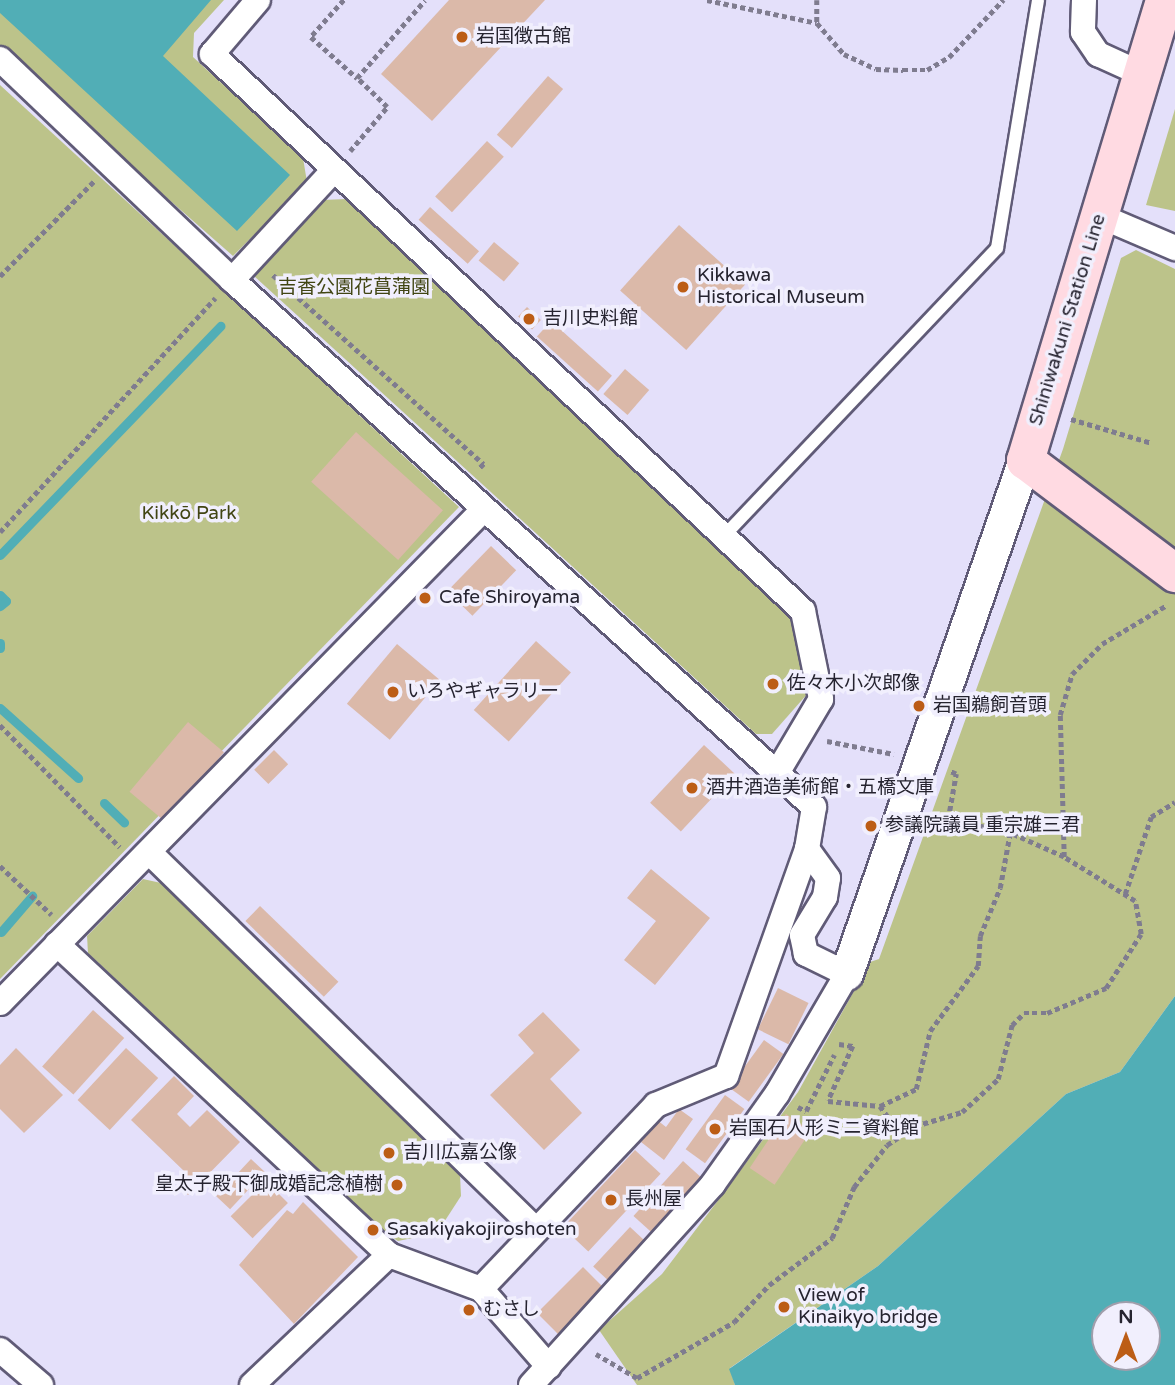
<!DOCTYPE html>
<html>
<head>
<meta charset="utf-8">
<style>
	body { margin:0 }
	#map { position:relative; width:1175px; height:1385px; overflow:hidden; background:#e4e0fa; font-family:"Varela Round","Noto Sans JP",sans-serif }
	div>[style] { position:absolute }
	.green>* { inset:0; background:#bcc38a }
	.water>* { inset:0; background:#51aeb6 }
	.stream>* { height:9px; margin:-4.5px; padding:0 4.5px; transform-origin:4.5px; border-radius:4.5px; background:#51aeb6 }
	.building>* { inset:0; background:#dbb9a9; transform-origin:0 0 }
	.path>* { height:4.5px; margin-top:-2.25px; transform-origin:0; background:repeating-linear-gradient(90deg,#7f7c8f 0 5px,transparent 0 8.5px) }
	.roads { filter:drop-shadow(2px 0 #605b77) drop-shadow(-2px 0 #605b77) drop-shadow(0 2px #605b77) drop-shadow(0 -2px #605b77) }
	.service>* { height:12px; margin:-6px; padding:0 6px; transform-origin:6px; border-radius:6px; background:#fff }
	.minor>* { height:24px; margin:-12px; padding:0 12px; transform-origin:12px; border-radius:12px; background:#fff }
	.tertiary>* { height:32px; margin:-16px; padding:0 16px; transform-origin:16px; border-radius:16px; background:#fff }
	.secondary>* { height:37px; margin:-18.5px; padding:0 18.5px; transform-origin:18.5px; border-radius:18.5px; background:#ffdae2 }
	.dots>* { width:19px; height:19px; translate:-50% -50%; box-sizing:border-box; border:4px solid #f1effd; border-radius:50% }
	span { translate:-50% -50%; white-space:nowrap; text-align:center; line-height:1.15; -webkit-text-stroke:7px #f1effd; paint-order:stroke }
	.poi-label { font-size:19px; color:#262430 }
	.left { translate:0 -50%; text-align:left }
	.right { translate:-100% -50%; text-align:right }
	.park-label { font-size:19px; color:#414513 }
	.street-label { font-size:19px; color:#262430 }
	.north { position:absolute; left:1091px; top:1301px; width:70px; height:70px; box-sizing:border-box; background:#f1effd; border:2px solid #a09eab; border-radius:50%; rotate:0deg; font-size:19px; font-weight:700; line-height:28px; text-align:center; color:#262430 }
	.north::after { content:''; display:block; margin:auto; width:24px; height:32px; background:#bc5d16; clip-path:polygon(50% 0,100% 100%,50% 72%,0 100%) }
</style>
</head>
<body>
<div id="map">
	<div class="green">
		<i style="clip-path:polygon(0 0,224px 0,194px 33px,193px 57px,303px 158px,307px 182px,233px 256px,0 51px)"></i>
		<i style="clip-path:polygon(0 85px,459px 507px,0 979px)"></i>
		<i style="clip-path:polygon(1175px 109px,1175px 211px,1146px 205px)"></i>
		<i style="clip-path:polygon(347px 199px,796px 623px,809px 692px,772px 734px,756px 734px,253px 275px,322px 200px)"></i>
		<i style="clip-path:polygon(1136px 250px,1175px 269px,1175px 996px,1120px 1072px,1066px 1094px,878px 1266px,730px 1368px,735px 1385px,637px 1385px,599px 1330px,662px 1274px,729px 1186px,798px 1092px,870px 962px,879px 959px,1063px 449px,1121px 258px)"></i>
		<i style="clip-path:polygon(143px 879px,161px 883px,449px 1160px,460px 1174px,461px 1196px,437px 1233px,398px 1241px,385px 1233px,88px 953px,87px 936px)"></i>
	</div>
	<div class="water">
		<i style="clip-path:polygon(0 0,211px 0,163px 56px,290px 175px,237px 231px,0 13px)"></i>
		<i style="clip-path:polygon(evenodd,1175px 996px,1175px 1385px,735px 1385px,729px 1369px,878px 1266px,1066px 1094px,1120px 1072px,1175px 996px,1147px 1315px,1147px 1357px,1105px 1357px,1105px 1315px,1147px 1315px)"></i>
	</div>
	<div class="stream">
		<i style="left:0;top:555px;width:318px;rotate:-46.1deg"></i>
		<i style="left:0;top:595px;width:8px;rotate:45deg"></i>
		<i style="left:6px;top:601px;width:8px;rotate:140deg"></i>
		<i style="left:0;top:643px;width:5px;rotate:90deg"></i>
		<i style="left:0;top:708px;width:105px;rotate:41.9deg"></i>
		<i style="left:104px;top:803px;width:28px;rotate:44deg"></i>
		<i style="left:1px;top:932px;width:48px;rotate:-49.3deg"></i>
	</div>
	<div class="building">
		<i style="clip-path:polygon(449px 0,545px 0,432px 121px,381px 74px)"></i>
		<i style="left:548px;top:76px;width:20px;height:78px;rotate:41deg"></i>
		<i style="left:487px;top:141px;width:23px;height:76px;rotate:43deg"></i>
		<i style="left:430px;top:207px;width:66px;height:17px;rotate:42deg"></i>
		<i style="left:679px;top:225px;width:89px;height:88px;rotate:42deg"></i>
		<i style="left:494px;top:242px;width:33px;height:24px;rotate:40deg"></i>
		<i style="left:527px;top:307px;width:19px;height:13px;rotate:43deg"></i>
		<i style="left:551px;top:321px;width:82px;height:21px;rotate:42deg"></i>
		<i style="left:625px;top:369px;width:32px;height:33px;rotate:41deg"></i>
		<i style="left:356px;top:432px;width:117px;height:67px;rotate:42deg"></i>
		<i style="left:491px;top:546px;width:35px;height:63px;rotate:44deg"></i>
		<i style="left:536px;top:641px;width:47px;height:93px;rotate:42deg"></i>
		<i style="left:397px;top:644px;width:56px;height:78px;rotate:40deg"></i>
		<i style="left:188px;top:722px;width:47px;height:91px;rotate:40deg"></i>
		<i style="left:704px;top:745px;width:42px;height:79px;rotate:43deg"></i>
		<i style="left:274px;top:750px;width:20px;height:28px;rotate:45deg"></i>
		<i style="clip-path:polygon(651px 869px,710px 918px,655px 985px,624px 960px,656px 921px,627px 898px)"></i>
		<i style="left:260px;top:906px;width:109px;height:21px;rotate:44deg"></i>
		<i style="left:778px;top:988px;width:34px;height:46px;rotate:26deg"></i>
		<i style="left:93px;top:1010px;width:42px;height:76px;rotate:42deg"></i>
		<i style="clip-path:polygon(543px 1012px,580px 1050px,550px 1079px,582px 1113px,544px 1150px,490px 1095px,534px 1053px,518px 1035px)"></i>
		<i style="left:764px;top:1040px;width:24px;height:59px;rotate:36deg"></i>
		<i style="clip-path:polygon(16px 1048px,63px 1095px,24px 1133px,0 1109px,0 1065px)"></i>
		<i style="left:126px;top:1048px;width:44px;height:71px;rotate:43deg"></i>
		<i style="clip-path:polygon(174px 1076px,194px 1096px,177px 1114px,190px 1127px,207px 1110px,240px 1142px,188px 1195px,175px 1182px,185px 1172px,131px 1120px)"></i>
		<i style="left:725px;top:1095px;width:24px;height:67px;rotate:36deg"></i>
		<i style="clip-path:polygon(679px 1109px,693px 1119px,664px 1160px,641px 1142px,657px 1120px,666px 1127px)"></i>
		<i style="left:786px;top:1114px;width:30px;height:65px;rotate:34deg"></i>
		<i style="left:635px;top:1150px;width:35px;height:106px;rotate:43deg"></i>
		<i style="left:251px;top:1159px;width:19px;height:51px;rotate:43deg"></i>
		<i style="left:683px;top:1161px;width:25px;height:74px;rotate:42deg"></i>
		<i style="left:266px;top:1181px;width:31px;height:50px;rotate:45deg"></i>
		<i style="clip-path:polygon(303px 1202px,358px 1257px,294px 1324px,239px 1265px,287px 1210px,293px 1214px)"></i>
		<i style="left:630px;top:1227px;width:25px;height:54px;rotate:43deg"></i>
		<i style="left:583px;top:1267px;width:31px;height:65px;rotate:45deg"></i>
	</div>
	<div class="path">
		<i style="left:344px;top:0;width:50px;rotate:131.7deg"></i>
		<i style="left:311px;top:37px;width:62px;rotate:41.7deg"></i>
		<i style="left:707px;top:0;width:112px;rotate:11.8deg"></i>
		<i style="left:817px;top:0;width:23px;rotate:90deg"></i>
		<i style="left:817px;top:23px;width:41px;rotate:48.9deg"></i>
		<i style="left:844px;top:54px;width:35px;rotate:25deg"></i>
		<i style="left:876px;top:69px;width:27px;rotate:2deg"></i>
		<i style="left:903px;top:70px;width:24px"></i>
		<i style="left:927px;top:70px;width:26px;rotate:-31deg"></i>
		<i style="left:949px;top:57px;width:79px;rotate:-46.5deg"></i>
		<i style="left:350px;top:151px;width:57px;rotate:-49.9deg"></i>
		<i style="left:387px;top:107px;width:42px;rotate:-136deg"></i>
		<i style="left:357px;top:78px;width:103px;rotate:-48.9deg"></i>
		<i style="left:273px;top:275px;width:283px;rotate:41.9deg"></i>
		<i style="left:484px;top:464px;width:6px;rotate:135deg"></i>
		<i style="left:0;top:276px;width:134px;rotate:-45.3deg"></i>
		<i style="left:1071px;top:419px;width:84px;rotate:16.5deg"></i>
		<i style="left:0;top:532px;width:318px;rotate:-47.4deg"></i>
		<i style="left:0;top:725px;width:171px;rotate:45.5deg"></i>
		<i style="left:827px;top:741px;width:68px;rotate:11deg"></i>
		<i style="left:1064px;top:857px;width:142px;rotate:-91.6deg"></i>
		<i style="left:1060px;top:715px;width:43px;rotate:-73.7deg"></i>
		<i style="left:1072px;top:674px;width:42px;rotate:-45deg"></i>
		<i style="left:1102px;top:644px;width:76px;rotate:-31deg"></i>
		<i style="left:0;top:866px;width:71px;rotate:43.3deg"></i>
		<i style="left:1125px;top:894px;width:81px;rotate:-71.3deg"></i>
		<i style="left:1151px;top:817px;width:28px;rotate:-32deg"></i>
		<i style="left:839px;top:1044px;width:14px;rotate:8deg"></i>
		<i style="left:853px;top:1046px;width:60px;rotate:114.4deg"></i>
		<i style="left:828px;top:1101px;width:52px;rotate:5.5deg"></i>
		<i style="left:880px;top:1106px;width:40px;rotate:-25deg"></i>
		<i style="left:916px;top:1089px;width:60px;rotate:-76.4deg"></i>
		<i style="left:930px;top:1031px;width:81px;rotate:-53.6deg"></i>
		<i style="left:978px;top:966px;width:30px;rotate:-86deg"></i>
		<i style="left:980px;top:936px;width:52px;rotate:-67.4deg"></i>
		<i style="left:1000px;top:888px;width:56px;rotate:-79.7deg"></i>
		<i style="left:880px;top:1106px;width:35px;rotate:53deg"></i>
		<i style="left:798px;top:1107px;width:9px;rotate:27deg"></i>
		<i style="left:806px;top:1111px;width:63px;rotate:-63.4deg"></i>
		<i style="left:596px;top:1354px;width:48px;rotate:30.3deg"></i>
		<i style="left:637px;top:1378px;width:112px;rotate:-30deg"></i>
		<i style="left:734px;top:1322px;width:51px;rotate:-46.6deg"></i>
		<i style="left:769px;top:1285px;width:79px;rotate:-36.7deg"></i>
		<i style="left:832px;top:1238px;width:56px;rotate:-66.7deg"></i>
		<i style="left:854px;top:1187px;width:53px;rotate:-51.8deg"></i>
		<i style="left:887px;top:1145px;width:34px;rotate:-34deg"></i>
		<i style="left:915px;top:1126px;width:49px;rotate:-16.6deg"></i>
		<i style="left:962px;top:1112px;width:49px;rotate:-42.5deg"></i>
		<i style="left:998px;top:1079px;width:56px;rotate:-75.5deg"></i>
		<i style="left:1012px;top:1025px;width:17px;rotate:-45deg"></i>
		<i style="left:1024px;top:1013px;width:23px"></i>
		<i style="left:1047px;top:1013px;width:64px;rotate:-23deg"></i>
		<i style="left:1106px;top:988px;width:64px;rotate:-57.1deg"></i>
		<i style="left:1141px;top:934px;width:34px;rotate:-100deg"></i>
		<i style="left:1135px;top:901px;width:84px;rotate:-148.2deg"></i>
		<i style="left:1064px;top:857px;width:59px;rotate:-156deg"></i>
		<i style="left:1010px;top:833px;width:64px;rotate:-167.3deg"></i>
		<i style="left:948px;top:819px;width:46px;rotate:-79.9deg"></i>
		<i style="left:956px;top:774px;width:8px;rotate:-157deg"></i>
	</div>
	<div class="roads">
		<div class="service">
			<i style="left:723px;top:537px;width:398px;rotate:-46.5deg"></i>
			<i style="left:997px;top:248px;width:251px;rotate:-80.6deg"></i>
		</div>
		<div class="minor">
			<i style="left:258px;top:0;width:71px;rotate:130.4deg"></i>
			<i style="left:212px;top:54px;width:812px;rotate:43.3deg"></i>
			<i style="left:803px;top:611px;width:90px;rotate:78.4deg"></i>
			<i style="left:821px;top:699px;width:86px;rotate:120.7deg"></i>
			<i style="left:1084px;top:0;width:32px;rotate:92deg"></i>
			<i style="left:1083px;top:32px;width:27px;rotate:56deg"></i>
			<i style="left:1098px;top:54px;width:51px;rotate:24.5deg"></i>
			<i style="left:0;top:59px;width:320px;rotate:43.6deg"></i>
			<i style="left:232px;top:280px;width:785px;rotate:42.16deg"></i>
			<i style="left:814px;top:807px;width:43px;rotate:99.5deg"></i>
			<i style="left:807px;top:849px;width:241px;rotate:109.6deg"></i>
			<i style="left:726px;top:1076px;width:76px;rotate:157.5deg"></i>
			<i style="left:656px;top:1105px;width:254px;rotate:133.6deg"></i>
			<i style="left:1100px;top:216px;width:82px;rotate:23.1deg"></i>
			<i style="left:232px;top:280px;width:147px;rotate:-47.2deg"></i>
			<i style="left:149px;top:852px;width:540px;rotate:44.32deg"></i>
			<i style="left:57px;top:944px;width:455px;rotate:43.1deg"></i>
			<i style="left:389px;top:1255px;width:98px;rotate:20.3deg"></i>
			<i style="left:481px;top:1289px;width:103px;rotate:48.9deg"></i>
			<i style="left:0;top:1003px;width:690px;rotate:-45.59deg"></i>
			<i style="left:0;top:1350px;width:54px;rotate:40.5deg"></i>
			<i style="left:252px;top:1385px;width:189px;rotate:-43.5deg"></i>
			<i style="left:531px;top:1385px;width:271px;rotate:-47.8deg"></i>
			<i style="left:713px;top:1184px;width:110px;rotate:-54.6deg"></i>
			<i style="left:777px;top:1094px;width:139px;rotate:-59.7deg"></i>
			<i style="left:847px;top:974px;width:46px;rotate:-154deg"></i>
			<i style="left:806px;top:954px;width:19px;rotate:-102deg"></i>
			<i style="left:802px;top:935px;width:44px;rotate:-58.8deg"></i>
			<i style="left:825px;top:897px;width:19px;rotate:-81deg"></i>
			<i style="left:828px;top:878px;width:36px;rotate:-126deg"></i>
		</div>
		<div class="tertiary">
			<i style="left:847px;top:974px;width:544px;rotate:-70.9deg"></i>
		</div>
		<div class="secondary">
			<i style="left:1164px;top:0;width:481px;rotate:106.8deg"></i>
			<i style="left:1025px;top:460px;width:188px;rotate:37deg"></i>
		</div>
	</div>
	<div class="dots">
		<i style="left:462px;top:37px;background:#bc5d16"></i>
		<i style="left:683px;top:287px;background:#bc5d16"></i>
		<i style="left:529px;top:319px;background:#bc5d16"></i>
		<i style="left:425px;top:598px;background:#bc5d16"></i>
		<i style="left:773px;top:684px;background:#bc5d16"></i>
		<i style="left:393px;top:692px;background:#bc5d16"></i>
		<i style="left:919px;top:706px;background:#bc5d16"></i>
		<i style="left:692px;top:788px;background:#bc5d16"></i>
		<i style="left:871px;top:826px;background:#bc5d16"></i>
		<i style="left:715px;top:1129px;background:#bc5d16"></i>
		<i style="left:389px;top:1153px;background:#bc5d16"></i>
		<i style="left:397px;top:1185px;background:#bc5d16"></i>
		<i style="left:611px;top:1200px;background:#bc5d16"></i>
		<i style="left:373px;top:1230px;background:#bc5d16"></i>
		<i style="left:784px;top:1307px;background:#bc5d16"></i>
		<i style="left:469px;top:1310px;background:#bc5d16"></i>
	</div>
	<div class="poi-label">
		<span class="left" style="left:476px;top:37px">岩国徴古館</span>
		<span class="left" style="left:697px;top:287px">Kikkawa<br>Historical Museum</span>
		<span class="left" style="left:543px;top:319px">吉川史料館</span>
		<span class="left" style="left:439px;top:598px">Cafe Shiroyama</span>
		<span class="left" style="left:787px;top:684px">佐々木小次郎像</span>
		<span class="left" style="left:407px;top:692px">いろやギャラリー</span>
		<span class="left" style="left:933px;top:706px">岩国鵜飼音頭</span>
		<span class="left" style="left:706px;top:788px">酒井酒造美術館・五橋文庫</span>
		<span class="left" style="left:885px;top:826px">参議院議員 重宗雄三君</span>
		<span class="left" style="left:729px;top:1129px">岩国石人形ミニ資料館</span>
		<span class="left" style="left:403px;top:1153px">吉川広嘉公像</span>
		<span class="right" style="left:383px;top:1185px">皇太子殿下御成婚記念植樹</span>
		<span class="left" style="left:625px;top:1200px">長州屋</span>
		<span class="left" style="left:387px;top:1230px">Sasakiyakojiroshoten</span>
		<span class="left" style="left:798px;top:1307px">View of<br>Kinaikyo bridge</span>
		<span class="left" style="left:483px;top:1310px">むさし</span>
	</div>
	<div class="park-label">
		<span style="left:354px;top:288px">吉香公園花菖蒲園</span>
		<span style="left:189px;top:514px">Kikkō Park</span>
	</div>
	<div class="street-label">
		<span style="left:1068px;top:320px;rotate:-73deg">Shiniwakuni Station Line</span>
	</div>
	<div class="north">N</div>
</div>
</body>
</html>
